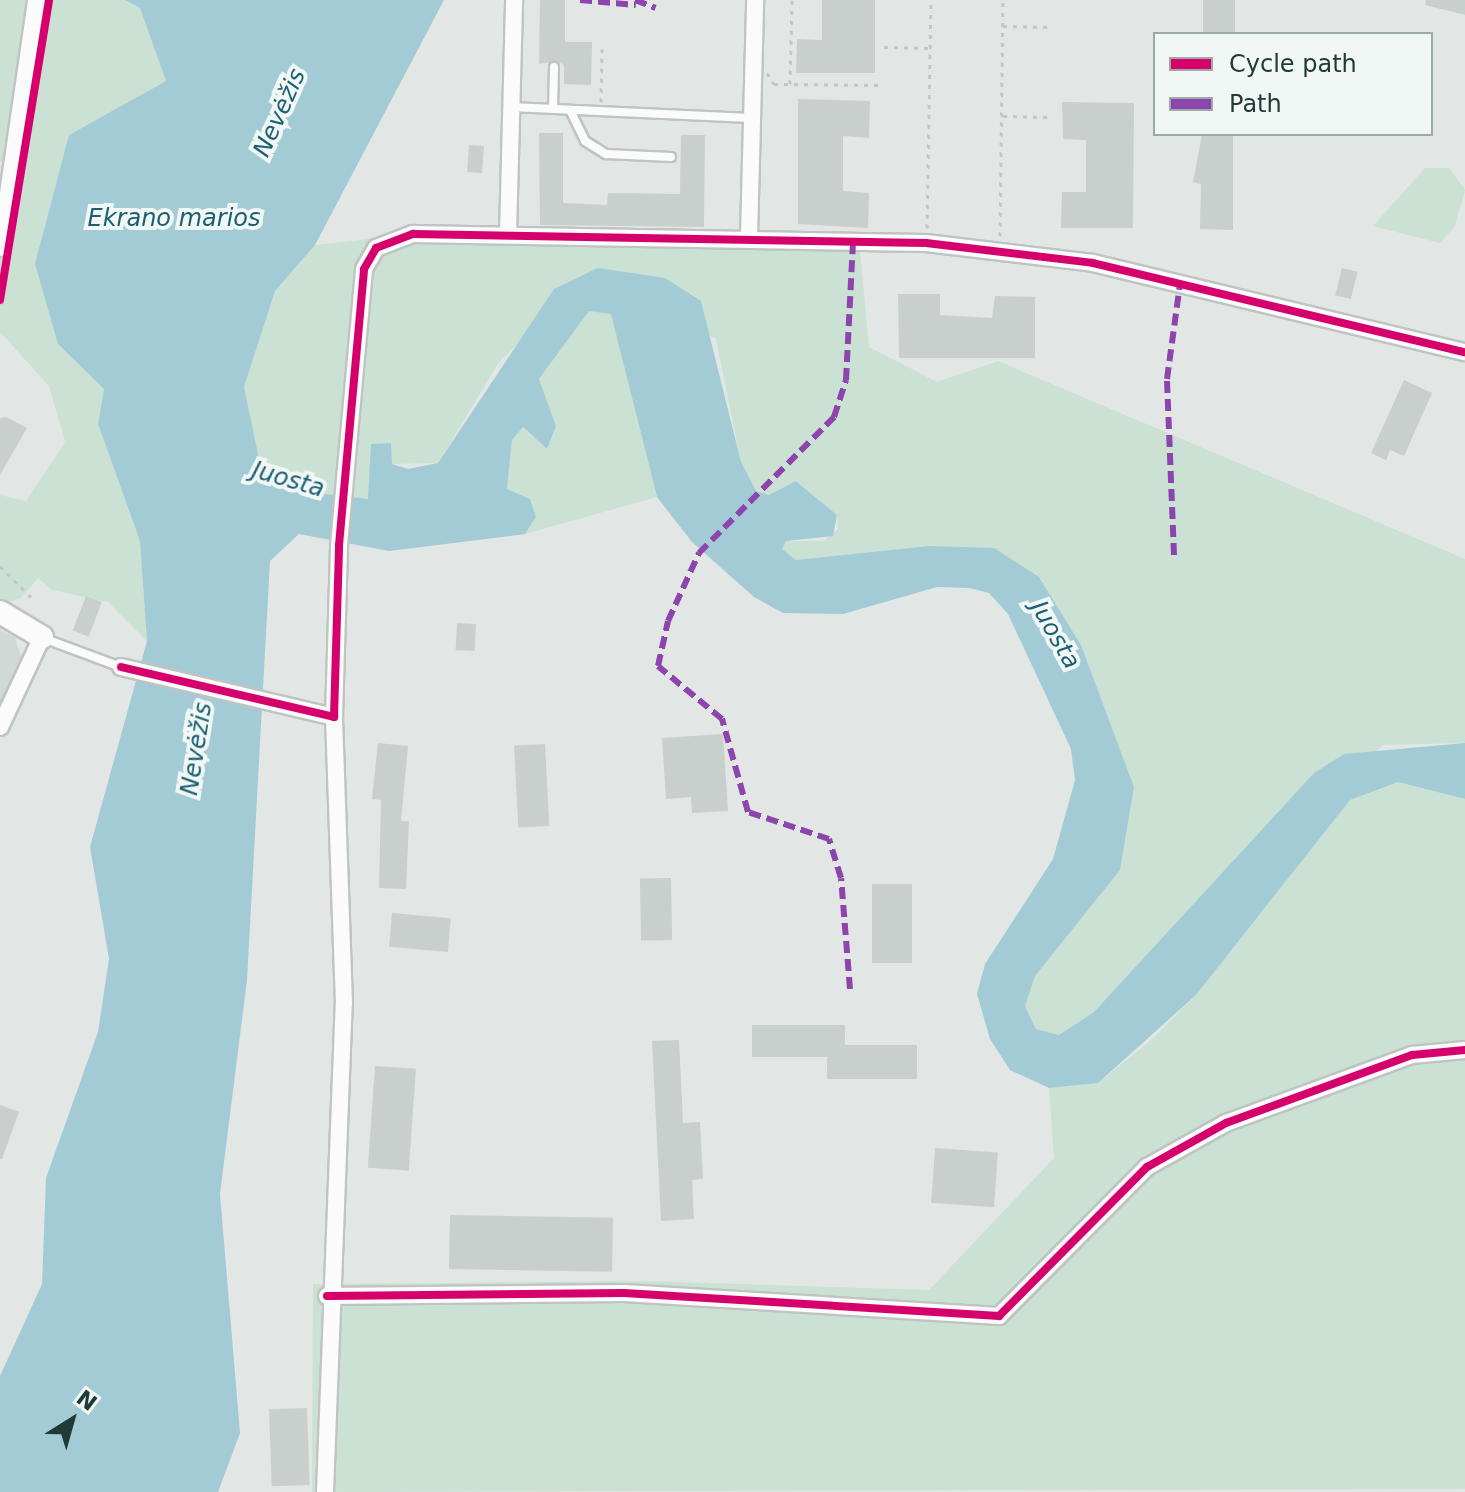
<!DOCTYPE html>
<html>
<head>
<meta charset="utf-8">
<style>
	body { margin:0 }
	#map { position:relative; width:1465px; height:1492px; overflow:hidden; background:#e2e7e5; font-family:"DejaVu Sans",sans-serif }
	div>[style] { position:absolute }
	.built>* { inset:0; background:#d0d9d5 }
	.green>* { inset:0; background:#cbe1d3 }
	.water>* { inset:0; background:#a2cbd6 }
	.building>* { inset:0; background:#c9cfcd; transform-origin:0 0 }
	.path>* { height:3px; margin-top:-1.5px; transform-origin:0; background:repeating-linear-gradient(90deg,#bfc8c6 0 4px,transparent 0 10px) }
	.roads { filter:drop-shadow(2px 0 #bfc4c2) drop-shadow(-2px 0 #bfc4c2) drop-shadow(0 2px #bfc4c2) drop-shadow(0 -2px #bfc4c2) }
	.service>* { height:8px; margin:-4px; padding:0 4px; transform-origin:4px; border-radius:4px; background:#fbfbfb }
	.minor>* { height:16px; margin:-8px; padding:0 8px; transform-origin:8px; border-radius:8px; background:#fbfbfb }
	.secondary>* { height:22px; margin:-11px; padding:0 11px; transform-origin:11px; border-radius:11px; background:#fbfbfb }
	.quiet>* { height:6px; margin-top:-3px; transform-origin:0; background:repeating-linear-gradient(90deg,#8e44ad 0 12px,transparent 0 18px) }
	.cycleway>* { height:8px; margin:-4px; padding:0 4px; transform-origin:4px; border-radius:4px; background:#d6006c }
	span { translate:-50% -50%; white-space:nowrap; text-align:center; line-height:1.15; -webkit-text-stroke:8px #f0f7f4; paint-order:stroke }
	.water-label { font-size:24px; color:#1c5f75; font-style:italic }
	.legend { position:absolute; left:1153px; top:32px; width:280px; height:104px; box-sizing:border-box; background:#f0f7f4; border:2px solid #9daba8; margin:0; padding:10px 14px; list-style:none; font-size:24px; color:#203a35 }
	.legend li { display:flex; align-items:center; gap:16px; height:40px }
	.legend b { width:40px; border:2px solid #9daba8 }
	.north { position:absolute; left:32px; top:1380px; width:80px; height:80px; -webkit-text-stroke:6px #f0f7f4; paint-order:stroke; rotate:37deg; font-size:22px; font-weight:700; line-height:32px; text-align:center; color:#203a35 }
	.north::after { content:''; display:block; margin:auto; width:28px; height:36px; background:#203a35; clip-path:polygon(50% 0,100% 100%,50% 72%,0 100%) }
</style>
</head>
<body>
<div id="map">
	<div class="built">
		<i style="clip-path:polygon(0 630px,15px 637px,21px 657px,0 705px)"></i>
	</div>
	<div class="green">
		<i style="clip-path:polygon(0 0,125px 0,140px 8px,166px 81px,69px 135px,58px 344px,104px 389px,98px 424px,140px 541px,147px 641px,108px 602px,52px 590px,38px 578px,21px 598px,0 605px,0 495px,26px 501px,65px 442px,49px 386px,0 332px,0 248px,15px 168px,0 161px)"></i>
		<i style="clip-path:polygon(1425px 168px,1449px 168px,1465px 190px,1455px 226px,1440px 243px,1373px 226px)"></i>
		<i style="clip-path:polygon(413px 234px,859px 240px,869px 347px,937px 382px,998px 361px,1465px 559px,1465px 743px,1383px 745px,1182px 923px,1094px 1012px,1059px 1035px,1036px 1029px,1025px 1006px,1035px 976px,1120px 870px,1134px 787px,1081px 645px,1039px 577px,851px 557px,796px 560px,782px 549px,786px 541px,824px 541px,838px 529px,837px 515px,797px 481px,769px 495px,756px 491px,741px 463px,716px 339px,598px 268px,499px 362px,438px 463px,392px 464px,368px 499px,300px 491px,261px 468px,244px 387px,275px 291px,315px 245px)"></i>
		<i style="clip-path:polygon(589px 311px,611px 313px,657px 497px,525px 534px,536px 517px,530px 499px,507px 489px,512px 440px,522px 427px,547px 449px,556px 426px,539px 379px)"></i>
		<i style="clip-path:polygon(1398px 782px,1465px 799px,1465px 1489px,312px 1492px,313px 1284px,646px 1281px,929px 1290px,1054px 1158px,1049px 1088px,1098px 1083px,1150px 1041px,1196px 995px,1350px 800px)"></i>
	</div>
	<div class="water">
		<i style="clip-path:polygon(125px 0,444px 0,315px 245px,275px 291px,244px 387px,261px 468px,300px 491px,368px 499px,371px 444px,391px 443px,392px 464px,408px 469px,438px 463px,554px 289px,598px 268px,665px 278px,701px 301px,741px 462px,756px 491px,769px 495px,796px 481px,837px 515px,833px 536px,786px 541px,782px 549px,796px 560px,930px 546px,994px 548px,1039px 577px,1081px 645px,1134px 787px,1120px 870px,1035px 976px,1025px 1006px,1036px 1029px,1059px 1035px,1094px 1012px,1314px 773px,1344px 754px,1465px 743px,1465px 799px,1398px 782px,1350px 800px,1196px 995px,1098px 1083px,1049px 1088px,1010px 1070px,990px 1039px,977px 994px,985px 964px,1053px 859px,1075px 780px,1071px 749px,1008px 614px,989px 593px,969px 588px,937px 587px,843px 614px,783px 613px,754px 597px,692px 542px,657px 497px,611px 314px,589px 311px,539px 379px,556px 426px,547px 449px,523px 427px,512px 440px,507px 489px,530px 499px,536px 517px,525px 534px,389px 551px,299px 534px,270px 561px,247px 980px,220px 1194px,240px 1433px,218px 1492px,0 1492px,0 1376px,42px 1284px,46px 1178px,98px 1032px,109px 959px,90px 847px,147px 641px,140px 541px,98px 424px,104px 389px,58px 344px,35px 264px,69px 135px,166px 81px,140px 8px)"></i>
	</div>
	<div class="building">
		<i style="clip-path:polygon(540px 0,565px 0,565px 42px,592px 42px,591px 85px,564px 84px,564px 65px,557px 61px,539px 64px)"></i>
		<i style="clip-path:polygon(822px 0,875px 0,875px 73px,796px 73px,797px 39px,822px 40px)"></i>
		<i style="left:1203px;top:0;width:32px;height:34px"></i>
		<i style="clip-path:polygon(1426px 0,1465px 0,1465px 15px,1425px 5px)"></i>
		<i style="clip-path:polygon(798px 99px,870px 101px,869px 138px,843px 136px,843px 191px,869px 193px,868px 228px,798px 224px)"></i>
		<i style="clip-path:polygon(1062px 102px,1134px 103px,1133px 228px,1061px 228px,1062px 192px,1086px 192px,1086px 140px,1063px 139px)"></i>
		<i style="clip-path:polygon(539px 133px,563px 133px,563px 203px,607px 205px,608px 193px,680px 194px,681px 135px,705px 135px,704px 227px,540px 225px)"></i>
		<i style="clip-path:polygon(1202px 134px,1233px 134px,1233px 230px,1200px 229px,1201px 184px,1193px 182px)"></i>
		<i style="left:469px;top:145px;width:15px;height:27px;rotate:4deg"></i>
		<i style="left:1342px;top:268px;width:16px;height:28px;rotate:14deg"></i>
		<i style="clip-path:polygon(898px 294px,940px 294px,940px 315px,992px 318px,995px 296px,1035px 297px,1035px 358px,899px 358px)"></i>
		<i style="clip-path:polygon(1404px 380px,1432px 393px,1404px 456px,1390px 450px,1386px 460px,1371px 453px)"></i>
		<i style="clip-path:polygon(6px 417px,27px 428px,0 475px,0 418px)"></i>
		<i style="left:86px;top:596px;width:17px;height:37px;rotate:21deg"></i>
		<i style="left:457px;top:623px;width:19px;height:27px;rotate:3deg"></i>
		<i style="clip-path:polygon(723px 734px,728px 811px,692px 813px,691px 797px,666px 799px,662px 738px)"></i>
		<i style="clip-path:polygon(378px 743px,408px 746px,401px 821px,409px 821px,406px 889px,379px 888px,381px 800px,372px 799px)"></i>
		<i style="left:545px;top:744px;width:82px;height:31px;rotate:87deg"></i>
		<i style="left:671px;top:878px;width:62px;height:31px;rotate:89deg"></i>
		<i style="left:872px;top:884px;width:40px;height:79px"></i>
		<i style="left:392px;top:913px;width:59px;height:34px;rotate:5deg"></i>
		<i style="clip-path:polygon(752px 1025px,845px 1025px,845px 1045px,917px 1045px,917px 1079px,827px 1079px,827px 1057px,752px 1057px)"></i>
		<i style="clip-path:polygon(679px 1040px,683px 1123px,700px 1122px,703px 1179px,692px 1180px,694px 1219px,661px 1221px,652px 1041px)"></i>
		<i style="left:375px;top:1066px;width:41px;height:102px;rotate:4deg"></i>
		<i style="clip-path:polygon(0 1105px,19px 1112px,2px 1159px,0 1159px)"></i>
		<i style="left:935px;top:1148px;width:63px;height:55px;rotate:4deg"></i>
		<i style="left:450px;top:1215px;width:163px;height:54px;rotate:1deg"></i>
		<i style="left:307px;top:1408px;width:77px;height:38px;rotate:88deg"></i>
	</div>
	<div class="path">
		<i style="left:1003px;top:26px;width:44px;rotate:1.3deg"></i>
		<i style="left:884px;top:47px;width:47px;rotate:1.2deg"></i>
		<i style="left:767px;top:73px;width:13px;rotate:58deg"></i>
		<i style="left:774px;top:84px;width:109px;rotate:0.5deg"></i>
		<i style="left:790px;top:84px;width:84px;rotate:-88.6deg"></i>
		<i style="left:601px;top:102px;width:53px;rotate:-88.9deg"></i>
		<i style="left:1003px;top:116px;width:44px;rotate:1.3deg"></i>
		<i style="left:927px;top:228px;width:228px;rotate:-89deg"></i>
		<i style="left:1000px;top:236px;width:236px;rotate:-89.3deg"></i>
		<i style="left:0;top:566px;width:45px;rotate:45deg"></i>
	</div>
	<div class="roads">
		<div class="service">
			<i style="left:511px;top:107px;width:240px;rotate:2.6deg"></i>
			<i style="left:553px;top:109px;width:42px;rotate:-88.6deg"></i>
			<i style="left:570px;top:110px;width:34px;rotate:64deg"></i>
			<i style="left:585px;top:141px;width:25px;rotate:32deg"></i>
			<i style="left:606px;top:154px;width:65px;rotate:2.6deg"></i>
			<i style="left:43px;top:638px;width:83px;rotate:20.4deg"></i>
		</div>
		<div class="minor">
			<i style="left:508px;top:234px;width:234px;rotate:-88.5deg"></i>
			<i style="left:749px;top:236px;width:236px;rotate:-88.5deg"></i>
			<i style="left:0;top:248px;width:251px;rotate:-81.7deg"></i>
			<i style="left:121px;top:667px;width:219px;rotate:13.2deg"></i>
			<i style="left:334px;top:717px;width:172px;rotate:-88.3deg"></i>
			<i style="left:339px;top:545px;width:277px;rotate:-84.8deg"></i>
			<i style="left:364px;top:269px;width:24px;rotate:-60deg"></i>
			<i style="left:376px;top:248px;width:40px;rotate:-21deg"></i>
			<i style="left:413px;top:234px;width:513px;rotate:1.01deg"></i>
			<i style="left:926px;top:243px;width:168px;rotate:6.8deg"></i>
			<i style="left:1093px;top:263px;width:382px;rotate:13.5deg"></i>
			<i style="left:0;top:727px;width:99px;rotate:-65deg"></i>
			<i style="left:327px;top:1296px;width:297px;rotate:-0.6deg"></i>
			<i style="left:624px;top:1293px;width:376px;rotate:3.5deg"></i>
			<i style="left:999px;top:1316px;width:210px;rotate:-45.2deg"></i>
			<i style="left:1147px;top:1167px;width:90px;rotate:-29.1deg"></i>
			<i style="left:1226px;top:1123px;width:198px;rotate:-20.1deg"></i>
			<i style="left:1412px;top:1055px;width:53px;rotate:-5.4deg"></i>
			<i style="left:325px;top:1492px;width:488px;rotate:-87.8deg"></i>
			<i style="left:344px;top:1004px;width:287px;rotate:-92deg"></i>
		</div>
		<div class="secondary">
			<i style="left:0;top:612px;width:49px;rotate:30.8deg"></i>
		</div>
	</div>
	<div class="quiet">
		<i style="left:580px;top:0;width:56px;rotate:5.1deg"></i>
		<i style="left:635px;top:0;width:22px;rotate:21deg"></i>
		<i style="left:1174px;top:555px;width:176px;rotate:-92.3deg"></i>
		<i style="left:1167px;top:379px;width:96px;rotate:-82.2deg"></i>
		<i style="left:850px;top:989px;width:111px;rotate:-94.6deg"></i>
		<i style="left:841px;top:878px;width:41px;rotate:-107.1deg"></i>
		<i style="left:829px;top:839px;width:85px;rotate:-161.6deg"></i>
		<i style="left:748px;top:812px;width:97px;rotate:-105.6deg"></i>
		<i style="left:722px;top:719px;width:83px;rotate:-140.4deg"></i>
		<i style="left:658px;top:666px;width:46px;rotate:-77.5deg"></i>
		<i style="left:668px;top:621px;width:75px;rotate:-65.5deg"></i>
		<i style="left:699px;top:553px;width:192px;rotate:-45.2deg"></i>
		<i style="left:834px;top:417px;width:39px;rotate:-72deg"></i>
		<i style="left:846px;top:380px;width:140px;rotate:-87.1deg"></i>
	</div>
	<div class="cycleway">
		<i style="left:0;top:300px;width:304px;rotate:-80.7deg"></i>
		<i style="left:121px;top:667px;width:219px;rotate:13.2deg"></i>
		<i style="left:334px;top:717px;width:172px;rotate:-88.3deg"></i>
		<i style="left:339px;top:545px;width:277px;rotate:-84.8deg"></i>
		<i style="left:364px;top:269px;width:24px;rotate:-60deg"></i>
		<i style="left:376px;top:248px;width:40px;rotate:-21deg"></i>
		<i style="left:413px;top:234px;width:513px;rotate:1.01deg"></i>
		<i style="left:926px;top:243px;width:168px;rotate:6.8deg"></i>
		<i style="left:1093px;top:263px;width:382px;rotate:13.5deg"></i>
		<i style="left:327px;top:1296px;width:297px;rotate:-0.6deg"></i>
		<i style="left:624px;top:1293px;width:376px;rotate:3.5deg"></i>
		<i style="left:999px;top:1316px;width:210px;rotate:-45.2deg"></i>
		<i style="left:1147px;top:1167px;width:90px;rotate:-29.1deg"></i>
		<i style="left:1226px;top:1123px;width:198px;rotate:-20.1deg"></i>
		<i style="left:1412px;top:1055px;width:53px;rotate:-5.4deg"></i>
	</div>
	<div class="water-label">
		<span style="left:280px;top:113px;rotate:-66deg">Nevėžis</span>
		<span style="left:174px;top:219px">Ekrano marios</span>
		<span style="left:288px;top:480px;rotate:16deg">Juosta</span>
		<span style="left:1055px;top:635px;rotate:60deg">Juosta</span>
		<span style="left:197px;top:749px;rotate:-81deg">Nevėžis</span>
	</div>
	<ul class="legend">
	<li><b style="height:10px;background:#d6006c"></b>Cycle path</li>
	<li><b style="height:10px;background:#8e44ad"></b>Path</li>
	</ul>
	<div class="north">N</div>
</div>
</body>
</html>
